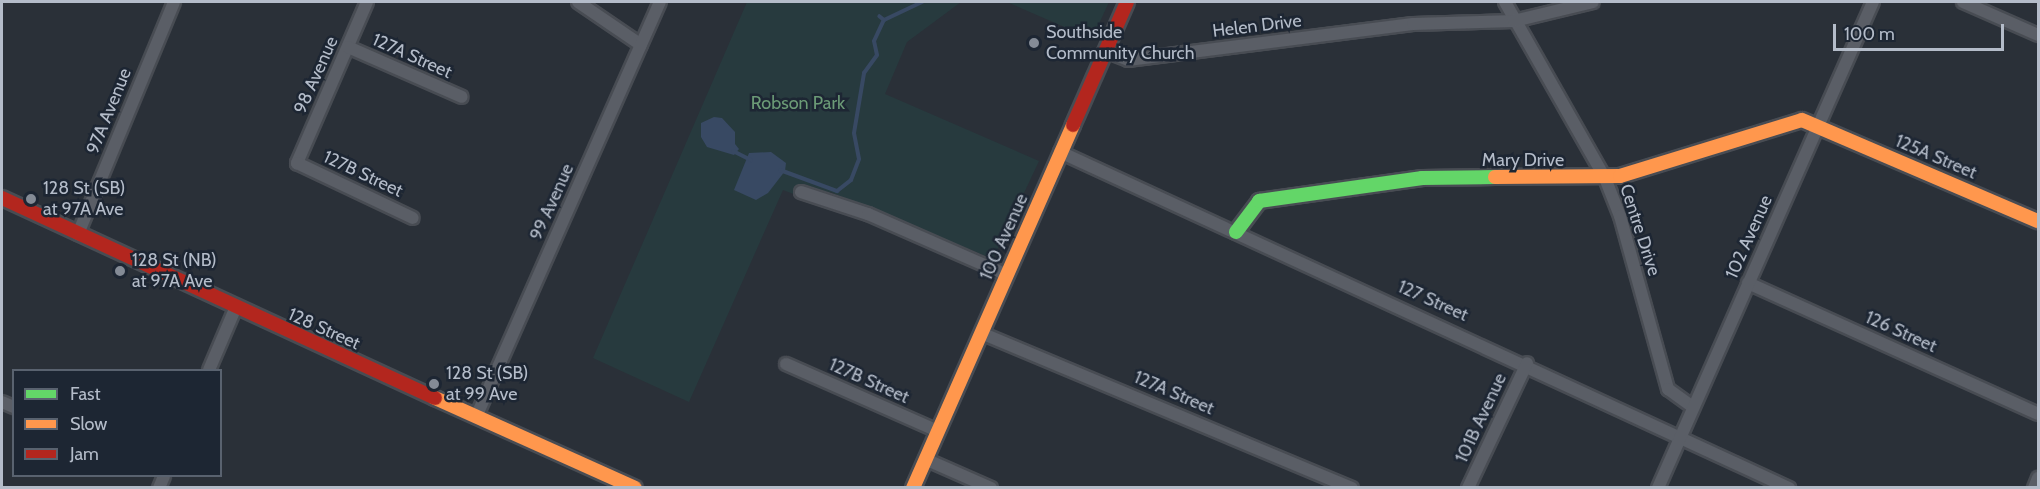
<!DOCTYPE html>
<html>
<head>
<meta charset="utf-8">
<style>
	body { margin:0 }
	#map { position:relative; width:2040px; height:489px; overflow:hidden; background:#2a3038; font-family:Cabin,sans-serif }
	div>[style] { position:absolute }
	.green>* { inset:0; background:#273a3e }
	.water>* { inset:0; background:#384963 }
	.stream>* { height:4px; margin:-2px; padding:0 2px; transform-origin:2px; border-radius:2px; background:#384963 }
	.roads { filter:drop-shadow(2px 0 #484c53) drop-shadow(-2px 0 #484c53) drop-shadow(0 2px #484c53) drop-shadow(0 -2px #484c53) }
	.street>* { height:12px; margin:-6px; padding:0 6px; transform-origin:6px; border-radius:6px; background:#5a5e66 }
	.fast>* { height:14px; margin:-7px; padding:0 7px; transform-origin:7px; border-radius:7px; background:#63d668 }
	.slow>* { height:14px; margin:-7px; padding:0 7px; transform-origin:7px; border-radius:7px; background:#ff974d }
	.jam>* { height:14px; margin:-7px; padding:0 7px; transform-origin:7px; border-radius:7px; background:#b3261e }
	.dots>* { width:16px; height:16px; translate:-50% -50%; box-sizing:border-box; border:3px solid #1d2633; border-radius:50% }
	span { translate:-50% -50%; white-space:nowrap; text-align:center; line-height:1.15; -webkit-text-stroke:5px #1d2633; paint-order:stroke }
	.street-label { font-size:18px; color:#b4bcc9 }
	.poi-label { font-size:18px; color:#b4bcc9 }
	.left { translate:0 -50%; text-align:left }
	.park-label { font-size:18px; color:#6b9a76 }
	.frame { position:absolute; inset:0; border:3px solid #b4bcc9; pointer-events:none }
	.legend { position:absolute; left:12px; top:369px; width:210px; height:108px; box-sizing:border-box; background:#1d2633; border:2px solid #59626f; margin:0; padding:8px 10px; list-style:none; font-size:18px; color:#b4bcc9 }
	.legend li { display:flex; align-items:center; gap:12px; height:30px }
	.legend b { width:30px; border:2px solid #59626f }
	.scale { position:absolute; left:1833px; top:24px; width:171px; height:27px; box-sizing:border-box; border:3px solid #b4bcc9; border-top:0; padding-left:8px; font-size:18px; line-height:21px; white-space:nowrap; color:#b4bcc9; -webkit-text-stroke:4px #1d2633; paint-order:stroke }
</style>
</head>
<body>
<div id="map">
	<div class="green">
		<i style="clip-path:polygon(747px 2px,961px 2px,907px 42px,885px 94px,1039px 161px,993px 259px,830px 192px,823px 205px,783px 190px,689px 402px,593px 358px)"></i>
		<i style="clip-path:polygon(1007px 2px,1109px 2px,1092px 39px)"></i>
	</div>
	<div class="water">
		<i style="clip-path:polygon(714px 117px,722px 118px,735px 132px,735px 144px,739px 149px,734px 155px,707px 147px,701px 137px,701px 123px)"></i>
		<i style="clip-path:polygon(771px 152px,786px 163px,785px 171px,768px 193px,756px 200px,734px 190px,749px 153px)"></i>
	</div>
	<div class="stream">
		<i style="left:884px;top:20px;width:42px;rotate:-25.3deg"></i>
		<i style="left:733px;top:151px;width:20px;rotate:27deg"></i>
		<i style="left:780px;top:170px;width:61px;rotate:20.2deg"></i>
		<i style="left:837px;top:191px;width:18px;rotate:-38deg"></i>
		<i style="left:851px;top:180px;width:22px;rotate:-69deg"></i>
		<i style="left:859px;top:159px;width:26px;rotate:-101deg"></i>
		<i style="left:854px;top:133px;width:61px;rotate:-80.5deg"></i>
		<i style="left:864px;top:73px;width:22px;rotate:-54deg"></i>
		<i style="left:877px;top:55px;width:14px;rotate:-102deg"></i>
		<i style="left:874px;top:41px;width:23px;rotate:-65deg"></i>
		<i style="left:884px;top:20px;width:6px;rotate:-141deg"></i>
	</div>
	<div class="roads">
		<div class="street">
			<i style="left:367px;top:2px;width:176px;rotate:113.5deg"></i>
			<i style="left:297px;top:163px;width:128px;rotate:25.4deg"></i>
			<i style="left:578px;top:2px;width:76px;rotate:34.3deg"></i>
			<i style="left:1505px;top:2px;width:202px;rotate:60.4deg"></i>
			<i style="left:1605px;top:178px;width:41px;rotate:68.5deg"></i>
			<i style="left:1620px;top:216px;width:180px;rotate:74.5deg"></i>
			<i style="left:1668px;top:389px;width:31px;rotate:36deg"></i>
			<i style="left:1963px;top:2px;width:82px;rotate:23.7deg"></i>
			<i style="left:348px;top:47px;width:124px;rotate:23.7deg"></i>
			<i style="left:1105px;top:51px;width:25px;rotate:21deg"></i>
			<i style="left:1128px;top:60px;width:287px;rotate:-7.2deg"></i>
			<i style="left:1413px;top:24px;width:101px;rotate:-1.7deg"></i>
			<i style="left:1514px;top:21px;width:81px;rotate:-13.5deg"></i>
			<i style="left:1060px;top:152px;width:803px;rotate:24.75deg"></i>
			<i style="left:801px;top:192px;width:71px;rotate:18.2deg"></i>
			<i style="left:868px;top:214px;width:152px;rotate:23.7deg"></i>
			<i style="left:78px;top:234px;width:251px;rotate:-67.5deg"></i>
			<i style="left:1748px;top:283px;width:318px;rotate:24.3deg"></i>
			<i style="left:981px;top:333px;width:402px;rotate:22.7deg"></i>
			<i style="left:786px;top:364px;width:166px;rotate:23.8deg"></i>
			<i style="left:209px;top:370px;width:66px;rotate:-66.9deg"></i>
			<i style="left:2px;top:402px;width:13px;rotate:23deg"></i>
			<i style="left:476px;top:417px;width:454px;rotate:-66.1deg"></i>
			<i style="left:925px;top:459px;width:72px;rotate:23.7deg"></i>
			<i style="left:159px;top:488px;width:13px;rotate:-67deg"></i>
			<i style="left:1468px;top:488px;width:138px;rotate:-64.7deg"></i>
			<i style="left:1658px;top:488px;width:531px;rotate:-66.14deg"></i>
			<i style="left:2034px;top:488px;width:11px;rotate:-68deg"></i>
		</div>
		<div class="fast">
			<i style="left:1236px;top:232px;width:39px;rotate:-53deg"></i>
			<i style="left:1259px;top:201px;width:165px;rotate:-8deg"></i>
			<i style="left:1422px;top:178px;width:73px;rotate:-0.8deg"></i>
		</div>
		<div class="slow">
			<i style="left:1495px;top:177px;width:125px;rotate:-0.5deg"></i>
			<i style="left:1620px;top:176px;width:190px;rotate:-17.1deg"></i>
			<i style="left:1802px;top:120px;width:257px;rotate:23.2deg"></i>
			<i style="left:435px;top:398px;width:219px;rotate:24.2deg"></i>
			<i style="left:913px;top:488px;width:397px;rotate:-66.2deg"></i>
		</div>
		<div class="jam">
			<i style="left:1073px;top:125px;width:134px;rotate:-66.3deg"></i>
			<i style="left:2px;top:198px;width:477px;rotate:24.8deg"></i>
		</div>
	</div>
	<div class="dots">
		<i style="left:1034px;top:43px;background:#848b96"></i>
		<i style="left:31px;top:199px;background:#848b96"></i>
		<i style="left:120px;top:271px;background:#848b96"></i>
		<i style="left:434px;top:384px;background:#848b96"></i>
	</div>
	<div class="street-label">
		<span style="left:1257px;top:26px;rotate:-7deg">Helen Drive</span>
		<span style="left:412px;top:56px;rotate:24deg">127A Street</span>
		<span style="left:316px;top:75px;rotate:-66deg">98 Avenue</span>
		<span style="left:109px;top:111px;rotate:-68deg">97A Avenue</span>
		<span style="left:1936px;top:157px;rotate:23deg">125A Street</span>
		<span style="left:1523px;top:160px">Mary Drive</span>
		<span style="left:363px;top:174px;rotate:25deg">127B Street</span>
		<span style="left:552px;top:202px;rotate:-66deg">99 Avenue</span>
		<span style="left:1640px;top:230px;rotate:72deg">Centre Drive</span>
		<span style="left:1004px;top:237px;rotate:-66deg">100 Avenue</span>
		<span style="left:1749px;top:237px;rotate:-66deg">102 Avenue</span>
		<span style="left:1433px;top:301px;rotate:24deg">127 Street</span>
		<span style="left:324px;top:329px;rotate:24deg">128 Street</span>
		<span style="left:1901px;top:332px;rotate:24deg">126 Street</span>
		<span style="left:869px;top:381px;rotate:24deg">127B Street</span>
		<span style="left:1174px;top:393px;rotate:23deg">127A Street</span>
		<span style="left:1481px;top:418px;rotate:-65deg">101B Avenue</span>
	</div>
	<div class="poi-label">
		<span class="left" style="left:1046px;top:43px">Southside<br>Community Church</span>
		<span class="left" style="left:43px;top:199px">128 St (SB)<br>at 97A Ave</span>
		<span class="left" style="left:132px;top:271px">128 St (NB)<br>at 97A Ave</span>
		<span class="left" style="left:446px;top:384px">128 St (SB)<br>at 99 Ave</span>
	</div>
	<div class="park-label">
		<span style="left:798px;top:103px">Robson Park</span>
	</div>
	<div class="frame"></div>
	<ul class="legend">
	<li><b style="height:8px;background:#63d668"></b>Fast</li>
	<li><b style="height:8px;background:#ff974d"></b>Slow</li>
	<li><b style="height:8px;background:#b3261e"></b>Jam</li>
	</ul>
	<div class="scale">100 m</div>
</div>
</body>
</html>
